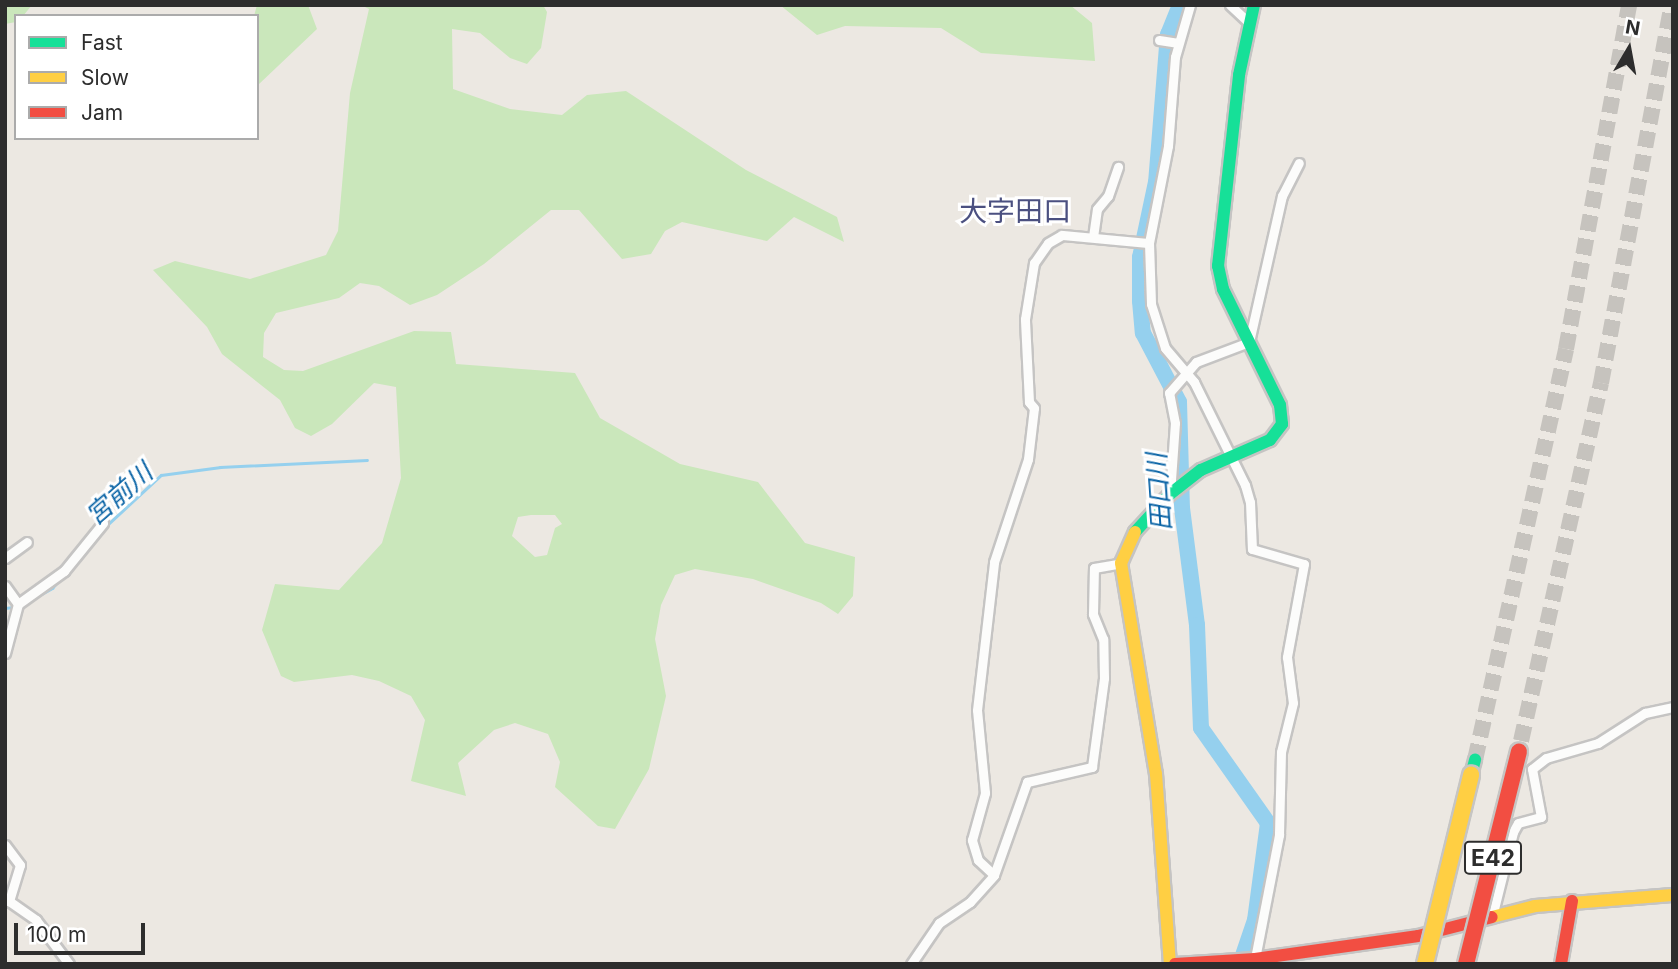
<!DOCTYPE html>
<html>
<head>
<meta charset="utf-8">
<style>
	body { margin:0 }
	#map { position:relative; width:1678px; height:969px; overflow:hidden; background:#ece8e2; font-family:Inter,"Noto Sans JP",sans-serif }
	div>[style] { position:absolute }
	.green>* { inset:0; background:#cae7bb }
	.stream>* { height:2.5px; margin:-1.25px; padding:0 1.25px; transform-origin:1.25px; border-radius:1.25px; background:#95d0ee }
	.river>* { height:16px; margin:-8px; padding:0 8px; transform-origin:8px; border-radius:8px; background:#95d0ee }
	.highway-tunnel>* { height:16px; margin-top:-8px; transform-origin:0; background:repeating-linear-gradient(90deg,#c6c3be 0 16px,transparent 0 24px) }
	.roads { filter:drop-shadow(2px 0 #c5c4c3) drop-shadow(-2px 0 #c5c4c3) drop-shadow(0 2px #c5c4c3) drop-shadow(0 -2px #c5c4c3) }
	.street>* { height:9px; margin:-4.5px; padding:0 4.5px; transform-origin:4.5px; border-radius:4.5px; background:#fcfcfb }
	.fast>* { height:12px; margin:-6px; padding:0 6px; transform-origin:6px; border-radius:6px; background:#16e098 }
	.slow>* { height:12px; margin:-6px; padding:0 6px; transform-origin:6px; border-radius:6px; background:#ffcf43 }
	.jam>* { height:12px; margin:-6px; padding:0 6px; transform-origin:6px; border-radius:6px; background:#f24e42 }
	.bridges { filter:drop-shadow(2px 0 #c6c5c3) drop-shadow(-2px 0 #c6c5c3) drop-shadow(0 2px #c6c5c3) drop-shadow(0 -2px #c6c5c3) }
	.slow-bridge>* { height:16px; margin:-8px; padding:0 8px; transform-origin:8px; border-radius:8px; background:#ffcf43 }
	.jam-bridge>* { height:16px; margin:-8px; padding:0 8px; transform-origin:8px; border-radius:8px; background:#f24e42 }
	span { translate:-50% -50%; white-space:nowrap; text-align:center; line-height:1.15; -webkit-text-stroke:6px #fff; paint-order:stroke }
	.shield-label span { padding:2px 5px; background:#fff; border:2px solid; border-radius:5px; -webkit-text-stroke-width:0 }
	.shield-label { font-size:23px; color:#2d2d2d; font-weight:700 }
	.water-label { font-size:26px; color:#0963a5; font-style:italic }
	.quarter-label { font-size:28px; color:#4b5080 }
	.frame { position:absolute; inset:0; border:7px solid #2d2d2d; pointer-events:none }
	.legend { position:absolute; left:14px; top:14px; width:245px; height:126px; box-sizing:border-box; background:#fff; border:2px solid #ababab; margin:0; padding:9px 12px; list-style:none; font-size:21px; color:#2d2d2d }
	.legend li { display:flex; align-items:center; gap:14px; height:35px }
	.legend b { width:35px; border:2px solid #ababab }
	.north { position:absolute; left:1594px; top:14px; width:70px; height:70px; -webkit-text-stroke:5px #fff; paint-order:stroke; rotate:10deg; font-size:19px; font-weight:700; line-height:28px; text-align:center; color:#2d2d2d }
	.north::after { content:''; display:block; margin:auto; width:24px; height:32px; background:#2d2d2d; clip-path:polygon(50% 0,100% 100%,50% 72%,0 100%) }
	.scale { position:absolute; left:14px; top:923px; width:131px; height:32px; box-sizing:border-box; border:4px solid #2d2d2d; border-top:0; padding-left:9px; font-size:21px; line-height:24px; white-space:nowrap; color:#2d2d2d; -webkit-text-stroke:5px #fff; paint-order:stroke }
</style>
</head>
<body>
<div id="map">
	<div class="green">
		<i style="clip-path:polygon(5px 5px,32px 5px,23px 16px,16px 16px,16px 22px,5px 24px)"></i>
		<i style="clip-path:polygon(257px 5px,308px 5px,317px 29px,258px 85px,257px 16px,254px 16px)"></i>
		<i style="clip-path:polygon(evenodd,361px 5px,543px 5px,547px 12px,541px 48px,527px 64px,510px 58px,480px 33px,452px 29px,453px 89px,510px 109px,562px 115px,587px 95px,626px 91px,746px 170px,837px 217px,844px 242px,794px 217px,767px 241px,682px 222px,665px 231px,651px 254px,622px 259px,579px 210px,551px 210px,484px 264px,437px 295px,410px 305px,379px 286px,360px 283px,339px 298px,276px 313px,264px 333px,263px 357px,284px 370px,303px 371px,414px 331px,451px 332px,456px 364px,575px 373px,600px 418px,680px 464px,758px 482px,805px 543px,855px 557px,853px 596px,838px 614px,821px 603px,753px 579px,695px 569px,675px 575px,661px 605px,655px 639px,666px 696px,649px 769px,615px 829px,598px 826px,555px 787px,560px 762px,548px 734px,515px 723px,494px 730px,458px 763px,466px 796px,411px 781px,425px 720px,411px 696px,379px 681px,352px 675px,294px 682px,281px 676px,262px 630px,275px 584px,339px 590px,382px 543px,401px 478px,396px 387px,374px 383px,332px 424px,311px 436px,295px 428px,280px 400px,222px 354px,207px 327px,153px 270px,175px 261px,250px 279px,326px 255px,338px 231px,350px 93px,369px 9px,361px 5px,531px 515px,555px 515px,562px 524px,555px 528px,547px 555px,535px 557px,512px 536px,518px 517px,531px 515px)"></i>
		<i style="clip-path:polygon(780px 5px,1070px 5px,1092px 23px,1095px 61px,981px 53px,941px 28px,845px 26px,817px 35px)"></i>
	</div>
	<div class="stream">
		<i style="left:105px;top:527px;width:76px;rotate:-42.9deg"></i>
		<i style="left:161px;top:475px;width:60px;rotate:-7.7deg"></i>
		<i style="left:220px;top:467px;width:147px;rotate:-2.7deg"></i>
		<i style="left:20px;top:606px;width:37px;rotate:-29deg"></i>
		<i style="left:52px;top:588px;width:43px;rotate:-47.8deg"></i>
		<i style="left:5px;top:608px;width:9px;rotate:-6deg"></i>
	</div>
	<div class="river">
		<i style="left:1180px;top:5px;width:31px;rotate:112deg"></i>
		<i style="left:1168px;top:34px;width:148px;rotate:94.6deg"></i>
		<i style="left:1156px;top:182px;width:77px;rotate:102deg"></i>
		<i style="left:1140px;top:257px;width:44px;rotate:90deg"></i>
		<i style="left:1140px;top:301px;width:32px;rotate:85deg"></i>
		<i style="left:1143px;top:333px;width:78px;rotate:62.4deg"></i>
		<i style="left:1179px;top:402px;width:106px;rotate:88.4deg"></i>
		<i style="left:1182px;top:508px;width:118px;rotate:82.7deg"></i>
		<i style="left:1197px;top:625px;width:103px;rotate:87.8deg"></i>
		<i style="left:1201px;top:728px;width:116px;rotate:54.8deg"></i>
		<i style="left:1268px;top:823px;width:98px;rotate:97.6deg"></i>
		<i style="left:1255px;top:920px;width:46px;rotate:108.8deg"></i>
	</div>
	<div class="highway-tunnel">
		<i style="left:1521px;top:741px;width:367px;rotate:-77.4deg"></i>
		<i style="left:1601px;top:383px;width:385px;rotate:-79.4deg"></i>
		<i style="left:1475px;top:760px;width:421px;rotate:-77.5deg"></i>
		<i style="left:1566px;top:349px;width:350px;rotate:-79.6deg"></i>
	</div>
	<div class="roads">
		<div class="street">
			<i style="left:1190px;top:5px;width:54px;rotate:106.1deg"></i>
			<i style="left:1175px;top:57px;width:89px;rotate:94.5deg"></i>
			<i style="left:1168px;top:146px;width:99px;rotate:101.1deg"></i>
			<i style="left:1149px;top:243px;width:61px;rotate:88.1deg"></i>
			<i style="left:1151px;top:304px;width:46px;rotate:72.3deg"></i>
			<i style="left:1165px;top:348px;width:45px;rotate:49.5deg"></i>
			<i style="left:1194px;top:382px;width:115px;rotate:63.7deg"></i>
			<i style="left:1245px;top:485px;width:18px;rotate:74deg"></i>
			<i style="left:1250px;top:502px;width:47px;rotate:87.6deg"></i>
			<i style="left:1252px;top:549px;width:54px;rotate:16.1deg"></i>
			<i style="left:1304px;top:564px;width:95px;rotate:100.4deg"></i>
			<i style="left:1287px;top:657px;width:46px;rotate:82.6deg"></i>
			<i style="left:1293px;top:703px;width:50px;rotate:103.8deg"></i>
			<i style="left:1281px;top:752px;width:83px;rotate:91.4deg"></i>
			<i style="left:1279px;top:835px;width:126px;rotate:101deg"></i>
			<i style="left:1230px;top:5px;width:26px;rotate:43deg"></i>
			<i style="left:1159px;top:40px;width:18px;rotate:9deg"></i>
			<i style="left:1093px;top:237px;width:28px;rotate:-82deg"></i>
			<i style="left:1097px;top:209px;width:17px;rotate:-50deg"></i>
			<i style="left:1108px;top:196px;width:31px;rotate:-71deg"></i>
			<i style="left:1170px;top:494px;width:71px;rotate:-86deg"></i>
			<i style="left:1175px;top:423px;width:31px;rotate:-101deg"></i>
			<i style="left:1169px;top:393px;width:41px;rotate:-48.9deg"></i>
			<i style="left:1196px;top:362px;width:57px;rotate:-20.7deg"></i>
			<i style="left:1249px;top:342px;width:150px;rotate:-77.3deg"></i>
			<i style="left:1282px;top:196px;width:37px;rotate:-63deg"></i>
			<i style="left:5px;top:558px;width:27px;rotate:-36deg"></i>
			<i style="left:5px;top:586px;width:22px;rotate:54deg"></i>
			<i style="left:5px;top:653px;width:51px;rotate:-75.1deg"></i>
			<i style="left:18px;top:604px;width:57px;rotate:-35.7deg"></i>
			<i style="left:64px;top:571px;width:62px;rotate:-50.9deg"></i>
			<i style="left:5px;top:845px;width:25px;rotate:53deg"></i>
			<i style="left:20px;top:865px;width:38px;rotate:107deg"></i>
			<i style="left:9px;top:901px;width:33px;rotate:35deg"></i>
			<i style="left:36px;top:920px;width:55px;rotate:53.1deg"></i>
			<i style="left:994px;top:875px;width:22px;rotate:-137deg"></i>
			<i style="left:978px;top:860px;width:21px;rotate:-107deg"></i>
			<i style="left:972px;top:840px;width:49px;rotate:-74.5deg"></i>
			<i style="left:985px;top:793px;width:83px;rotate:-95.5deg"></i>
			<i style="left:977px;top:710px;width:149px;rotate:-83.4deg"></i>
			<i style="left:994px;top:562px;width:108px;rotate:-71.7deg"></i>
			<i style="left:1028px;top:459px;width:51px;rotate:-83.3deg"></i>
			<i style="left:1034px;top:408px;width:8px;rotate:-130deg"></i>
			<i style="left:1029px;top:402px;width:83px;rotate:-92.8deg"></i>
			<i style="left:1025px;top:319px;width:57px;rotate:-80.9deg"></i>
			<i style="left:1034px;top:263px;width:24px;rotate:-55deg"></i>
			<i style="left:1048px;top:243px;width:16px;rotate:-30deg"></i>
			<i style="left:1062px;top:235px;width:87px;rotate:5.3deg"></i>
			<i style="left:1492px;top:917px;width:88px;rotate:-76.1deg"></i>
			<i style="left:1513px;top:832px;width:10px;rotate:-61deg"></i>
			<i style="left:1518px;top:823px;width:24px;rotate:-15deg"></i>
			<i style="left:1541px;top:817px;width:49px;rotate:-100.6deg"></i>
			<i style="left:1532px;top:769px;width:18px;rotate:-38deg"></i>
			<i style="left:1546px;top:758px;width:54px;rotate:-16.1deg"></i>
			<i style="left:1598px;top:743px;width:56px;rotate:-32.6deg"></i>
			<i style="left:1645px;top:713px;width:29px;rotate:-12deg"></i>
			<i style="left:911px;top:964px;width:50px;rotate:-55.7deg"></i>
			<i style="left:939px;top:923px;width:37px;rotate:-34deg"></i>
			<i style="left:970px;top:902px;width:36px;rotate:-48deg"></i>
			<i style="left:994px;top:875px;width:99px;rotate:-70.5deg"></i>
			<i style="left:1027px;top:782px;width:67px;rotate:-13deg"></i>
			<i style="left:1092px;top:767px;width:90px;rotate:-82.3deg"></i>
			<i style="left:1104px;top:678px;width:39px;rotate:-91deg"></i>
			<i style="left:1103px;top:639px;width:27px;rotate:-112deg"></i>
			<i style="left:1093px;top:614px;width:46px;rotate:-88.8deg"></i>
			<i style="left:1094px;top:568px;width:27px;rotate:-10deg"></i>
		</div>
		<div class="fast">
			<i style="left:1135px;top:532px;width:52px;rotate:-47.4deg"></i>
			<i style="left:1170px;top:494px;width:39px;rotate:-38deg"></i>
			<i style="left:1201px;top:470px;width:75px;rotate:-23.5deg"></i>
			<i style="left:1270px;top:440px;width:20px;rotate:-53deg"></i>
			<i style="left:1282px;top:424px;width:19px;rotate:-96deg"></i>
			<i style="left:1280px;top:405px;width:129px;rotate:-116.2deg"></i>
			<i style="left:1223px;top:289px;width:24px;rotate:-102deg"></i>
			<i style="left:1218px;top:266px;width:192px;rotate:-83.7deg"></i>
			<i style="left:1239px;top:75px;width:72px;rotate:-77.9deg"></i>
			<i style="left:1471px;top:775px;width:16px;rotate:-75deg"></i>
		</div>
		<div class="slow">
			<i style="left:1135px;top:532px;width:34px;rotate:114deg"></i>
			<i style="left:1121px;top:563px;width:214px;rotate:80.6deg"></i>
			<i style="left:1156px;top:774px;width:191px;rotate:85.8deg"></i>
			<i style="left:1492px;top:917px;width:44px;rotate:-14.3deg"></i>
			<i style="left:1535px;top:906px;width:138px;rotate:-4.6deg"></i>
		</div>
		<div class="jam">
			<i style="left:1175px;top:964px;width:80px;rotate:-3.6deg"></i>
			<i style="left:1255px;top:959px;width:165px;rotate:-8deg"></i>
			<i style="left:1418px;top:936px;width:76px;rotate:-14.4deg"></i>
			<i style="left:1561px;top:964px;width:64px;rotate:-80.1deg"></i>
		</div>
	</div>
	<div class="bridges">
		<div class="slow-bridge">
			<i style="left:1425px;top:964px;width:195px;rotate:-76.3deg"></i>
		</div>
		<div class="jam-bridge">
			<i style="left:1466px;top:964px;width:219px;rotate:-76deg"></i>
		</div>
	</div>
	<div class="shield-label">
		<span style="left:1493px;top:858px">E42</span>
	</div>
	<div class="water-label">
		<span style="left:1159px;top:492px;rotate:-94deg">田口川</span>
		<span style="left:119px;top:494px;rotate:-41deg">宮前川</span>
	</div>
	<div class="quarter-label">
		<span style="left:1015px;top:211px">大字田口</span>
	</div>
	<div class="frame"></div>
	<ul class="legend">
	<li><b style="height:9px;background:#16e098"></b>Fast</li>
	<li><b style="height:9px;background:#ffcf43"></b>Slow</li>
	<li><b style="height:9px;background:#f24e42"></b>Jam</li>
	</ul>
	<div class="north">N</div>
	<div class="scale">100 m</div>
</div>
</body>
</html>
